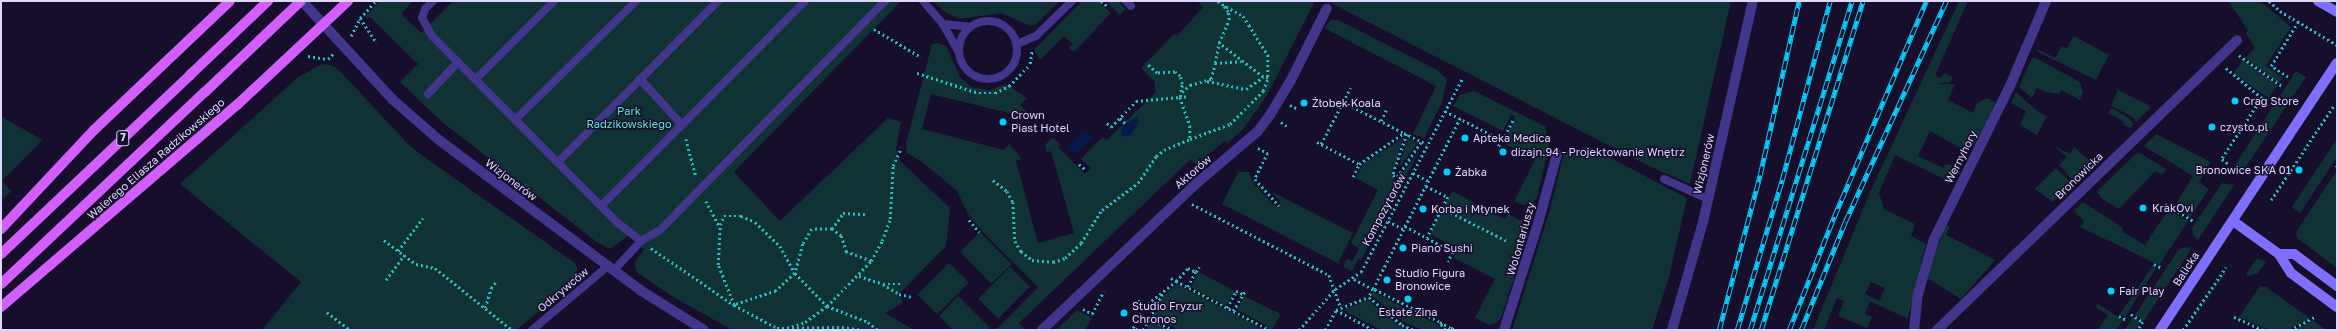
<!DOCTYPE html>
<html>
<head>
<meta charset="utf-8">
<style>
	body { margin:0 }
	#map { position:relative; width:2338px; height:331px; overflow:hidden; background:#160e2a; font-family:"Golos Text",sans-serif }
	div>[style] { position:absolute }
	.green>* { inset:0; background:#113234; transform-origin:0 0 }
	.water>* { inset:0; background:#06194b; transform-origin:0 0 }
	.path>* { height:2.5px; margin-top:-1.25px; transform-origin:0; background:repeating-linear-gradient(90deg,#27bfc4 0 2px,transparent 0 5px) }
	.lane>* { height:8px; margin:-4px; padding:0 4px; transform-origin:4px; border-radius:4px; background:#41368c }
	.lane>.ring { margin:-4px; padding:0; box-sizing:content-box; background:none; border:8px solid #41368c; border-radius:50% }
	.street>* { height:10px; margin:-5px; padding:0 5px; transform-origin:5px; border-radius:5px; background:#41368c }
	.secondary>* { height:10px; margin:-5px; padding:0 5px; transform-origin:5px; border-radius:5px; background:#7f6eff }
	.primary>* { height:10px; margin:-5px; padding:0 5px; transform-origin:5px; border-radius:5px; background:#d25eff }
	.rail>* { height:4.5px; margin-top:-2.25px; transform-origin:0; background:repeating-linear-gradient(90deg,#160e2a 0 9px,#03cfff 0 18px); box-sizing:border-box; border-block:1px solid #03cfff }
	.primary-bridge>* { height:10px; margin:-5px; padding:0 5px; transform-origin:5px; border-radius:5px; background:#d25eff }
	.dots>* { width:11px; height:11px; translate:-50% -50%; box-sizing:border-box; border:2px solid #160e2a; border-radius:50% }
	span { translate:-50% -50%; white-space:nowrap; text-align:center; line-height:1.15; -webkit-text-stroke:3px #160e2a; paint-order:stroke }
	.shield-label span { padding:1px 3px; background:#160e2a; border:1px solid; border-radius:3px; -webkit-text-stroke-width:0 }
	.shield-label { font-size:10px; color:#dfd7ff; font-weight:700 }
	.poi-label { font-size:11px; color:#dfd7ff }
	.left { translate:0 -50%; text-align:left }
	.right { translate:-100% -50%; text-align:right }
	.park-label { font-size:11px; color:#59e9d2 }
	.street-label { font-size:11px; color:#dfd7ff }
	.frame { position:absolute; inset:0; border:2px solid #dfd7ff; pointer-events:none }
</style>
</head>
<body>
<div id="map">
	<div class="green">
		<i style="clip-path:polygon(379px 1px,413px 1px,401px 14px,421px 33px,453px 1px,901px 1px,734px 172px,780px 221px,888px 118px,901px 122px,896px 148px,900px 161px,950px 208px,946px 246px,898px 295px,903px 301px,901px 304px,885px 313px,914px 330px,732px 330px,670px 295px,637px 272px,634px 264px,644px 249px,628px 236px,610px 249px,598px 243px,442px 122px,400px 82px,418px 64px,370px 17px,365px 18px)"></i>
		<i style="clip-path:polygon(933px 1px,1060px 1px,1036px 24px,1030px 26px,1001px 13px,959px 19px,945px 12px)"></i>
		<i style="clip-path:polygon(1082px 1px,1098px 1px,1111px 13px,1074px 52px,1069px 48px,1073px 44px,1064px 36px,1040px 60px,1034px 50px)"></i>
		<i style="clip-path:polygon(1106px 1px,1119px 1px,1127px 12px,1124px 10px,1120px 15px)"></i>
		<i style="clip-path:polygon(1197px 1px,1315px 1px,1266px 97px,1244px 128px,1227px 144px,1225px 141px,1201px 161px,1199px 167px,1191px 159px,1019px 323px,1026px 330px,996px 330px,1038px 287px,981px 230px,968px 214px,957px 191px,925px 164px,907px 153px,906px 144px,932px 44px,937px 43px,946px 46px,960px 77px,971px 87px,990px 90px,1006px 84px,1027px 98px,1020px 105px,1029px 114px,1022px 120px,1013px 119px,1013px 114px,931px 94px,922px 129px,1004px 150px,1009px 144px,1011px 146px,1022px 159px,1016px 161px,1038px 243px,1074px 233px,1051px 151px,1047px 152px,1045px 145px,1053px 137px,1060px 144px,1058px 147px,1085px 174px,1091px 168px,1081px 159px,1102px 137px,1107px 140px,1155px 93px,1155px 82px,1141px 68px,1174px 34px,1177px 36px,1203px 7px)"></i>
		<i style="clip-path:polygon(1327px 1px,1731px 1px,1690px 184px,1651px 167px)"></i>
		<i style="clip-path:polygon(evenodd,1959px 1px,1968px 1px,1935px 75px,1941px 78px,1944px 73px,1953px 77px,1950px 82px,1937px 84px,1955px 84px,1948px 100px,1973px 113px,1977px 103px,1987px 98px,1996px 102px,1976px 144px,1966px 151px,1930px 131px,1918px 156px,1944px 168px,1946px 164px,1955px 166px,1957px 168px,1950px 182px,1895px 155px,1879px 193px,1884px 209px,1915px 224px,1911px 236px,1926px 244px,1908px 319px,1870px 301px,1865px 314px,1872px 317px,1867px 328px,1838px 316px,1844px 301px,1837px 298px,1824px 330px,1813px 330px,1871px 190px,1959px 1px,1871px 282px,1885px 288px,1879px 301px,1865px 294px,1871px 282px)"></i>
		<i style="clip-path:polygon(2228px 1px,2260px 1px,2291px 27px,2266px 66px,2283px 78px,2279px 83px,2245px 58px,2255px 48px,2246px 33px,2248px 30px)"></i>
		<i style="clip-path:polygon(1331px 20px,1338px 20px,1437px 70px,1447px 79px,1442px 102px,1424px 138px,1413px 134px,1436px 86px,1324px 28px)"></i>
		<i style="clip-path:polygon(2074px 36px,2109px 55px,2096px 80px,2038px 52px,2037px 49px,2055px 58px,2062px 46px,2067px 48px)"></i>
		<i style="clip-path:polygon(2032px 58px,2036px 58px,2080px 82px,2083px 92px,2080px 100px,2061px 90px,2059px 94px,2046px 92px,2037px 88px,2032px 98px,2019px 87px)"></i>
		<i style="left:2243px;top:60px;width:43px;height:16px;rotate:36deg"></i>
		<i style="clip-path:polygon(322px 64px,331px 65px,338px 69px,409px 145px,427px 159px,575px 263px,579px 273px,575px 282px,516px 330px,262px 330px,301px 282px,180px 184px,297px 78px)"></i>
		<i style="clip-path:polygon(2296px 71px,2306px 77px,2241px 174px,2235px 165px)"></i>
		<i style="clip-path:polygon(2118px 90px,2145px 103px,2151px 107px,2136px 122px,2131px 116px,2111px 106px)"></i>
		<i style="clip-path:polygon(1474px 91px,1545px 126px,1549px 145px,1537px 198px,1532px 203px,1523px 205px,1514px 201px,1535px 160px,1503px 143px,1516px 117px,1511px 115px,1503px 131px,1453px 106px,1460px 95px)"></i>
		<i style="clip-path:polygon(2016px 92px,2038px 112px,2047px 116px,2037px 135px,2020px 125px,2026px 111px,2011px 103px)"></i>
		<i style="clip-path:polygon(2111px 108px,2129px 118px,2134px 124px,2130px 128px,2123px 124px,2124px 122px,2108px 113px)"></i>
		<i style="clip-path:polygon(1px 116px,42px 140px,2px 181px,11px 191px,1px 201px)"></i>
		<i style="clip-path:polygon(2156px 134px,2211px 162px,2199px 182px,2209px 189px,2190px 218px,2175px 205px,2193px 176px,2144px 146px)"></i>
		<i style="clip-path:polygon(1403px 138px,1391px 177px,1398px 180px,1421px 148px,1361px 260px,1358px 259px,1352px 271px,1343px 267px,1347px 259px,1352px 261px,1359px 249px,1351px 243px,1378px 190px,1356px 178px,1363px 164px)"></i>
		<i style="clip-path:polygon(1408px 138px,1418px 143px,1398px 169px)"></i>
		<i style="clip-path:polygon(2337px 139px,2337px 157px,2300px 213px,2292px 207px)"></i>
		<i style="clip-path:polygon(2053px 145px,2070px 154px,2074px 147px,2089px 160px,2090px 166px,2074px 182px,2059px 165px,2067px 157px)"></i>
		<i style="clip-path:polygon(1588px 146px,1687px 198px,1669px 277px,1652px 330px,1512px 330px,1549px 213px,1564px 153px)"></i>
		<i style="clip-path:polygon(2138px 152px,2166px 169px,2162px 175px,2155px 171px,2119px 209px,2101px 198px,2097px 191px)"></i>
		<i style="clip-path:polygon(2056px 168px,2072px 184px,2053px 202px,2035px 189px)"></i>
		<i style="clip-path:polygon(2337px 170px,2337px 268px,2297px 238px,2296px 232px)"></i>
		<i style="clip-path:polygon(1238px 172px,1249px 172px,1253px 183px,1276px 207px,1281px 203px,1272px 192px,1353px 233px,1338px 263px,1222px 204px)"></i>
		<i style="clip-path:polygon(2222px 183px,2234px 185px,2198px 240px,2193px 236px,2192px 228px)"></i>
		<i style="clip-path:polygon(1452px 191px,1505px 219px,1508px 214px,1522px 221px,1529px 231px,1501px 318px,1494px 324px,1488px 324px,1475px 318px,1495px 279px,1454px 258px,1458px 249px,1430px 234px)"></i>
		<i style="clip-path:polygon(2083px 202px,2122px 227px,2123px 232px,2145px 245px,2168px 210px,2188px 221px,2159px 265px,2080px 227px,2084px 222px,2074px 210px)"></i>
		<i style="clip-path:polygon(1945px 224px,1950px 226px,1946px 235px,1995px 260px,1961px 299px,1927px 278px)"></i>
		<i style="left:980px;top:232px;width:45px;height:28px;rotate:46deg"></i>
		<i style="clip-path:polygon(2188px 247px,2191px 249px,2144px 321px,2135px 315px,2179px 249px)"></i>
		<i style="clip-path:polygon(2257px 258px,2266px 262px,2258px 273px,2248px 276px,2246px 274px)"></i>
		<i style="left:949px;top:263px;width:28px;height:45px;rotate:45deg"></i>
		<i style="clip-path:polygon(2153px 265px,2157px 267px,2125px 317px,2120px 314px)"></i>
		<i style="left:1010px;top:267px;width:28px;height:45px;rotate:45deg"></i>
		<i style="left:1199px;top:272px;width:40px;height:17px;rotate:28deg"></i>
		<i style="clip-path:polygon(2224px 272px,2226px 273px,2186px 330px,2224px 273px)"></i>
		<i style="clip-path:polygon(1176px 284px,1263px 329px,1263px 330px,1179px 330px,1153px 317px,1163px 297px)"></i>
		<i style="clip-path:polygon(2260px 286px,2266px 287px,2310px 318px,2287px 330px,2269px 330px,2239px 317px)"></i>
		<i style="clip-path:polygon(1373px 292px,1438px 325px,1442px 330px,1423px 330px,1404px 322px,1371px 295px)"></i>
		<i style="clip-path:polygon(958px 296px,990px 328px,987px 330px,953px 330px,939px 316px)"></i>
		<i style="clip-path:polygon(1244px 296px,1281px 314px,1272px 330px,1266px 330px,1266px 325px,1237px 310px)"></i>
		<i style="clip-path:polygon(1368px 300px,1400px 327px,1408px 330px,1381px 330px,1343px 310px)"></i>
		<i style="clip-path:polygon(2098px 304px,2123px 320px,2116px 330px,2098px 330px,2108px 315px,2096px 307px)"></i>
		<i style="clip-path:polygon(1077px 310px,1092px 318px,1085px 330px,1056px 330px)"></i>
		<i style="clip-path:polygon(2133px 317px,2140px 322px,2135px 330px,2125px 330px)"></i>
		<i style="clip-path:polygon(2313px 320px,2326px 330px,2294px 330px)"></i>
		<i style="clip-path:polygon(1151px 321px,1169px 330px,1146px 330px)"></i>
	</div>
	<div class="water">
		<i style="clip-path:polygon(1136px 117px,1139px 122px,1132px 134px,1125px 137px,1121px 135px,1122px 126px)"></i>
		<i style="left:1085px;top:129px;width:11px;height:25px;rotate:45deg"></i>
	</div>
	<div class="path">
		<i style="left:1101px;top:1px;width:10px;rotate:37deg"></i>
		<i style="left:1218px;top:1px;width:5px;rotate:37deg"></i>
		<i style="left:2269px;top:1px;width:15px;rotate:42deg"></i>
		<i style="left:2280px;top:11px;width:66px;rotate:30.8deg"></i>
		<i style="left:360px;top:18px;width:30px;rotate:56deg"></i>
		<i style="left:874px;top:29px;width:55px;rotate:30.8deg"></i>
		<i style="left:351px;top:36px;width:20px;rotate:-63deg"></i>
		<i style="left:360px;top:18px;width:23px;rotate:-47deg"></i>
		<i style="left:2239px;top:55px;width:53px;rotate:35.8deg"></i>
		<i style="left:308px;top:56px;width:20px;rotate:9deg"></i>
		<i style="left:328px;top:59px;width:7px;rotate:-45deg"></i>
		<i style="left:1215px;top:63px;width:20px;rotate:-79deg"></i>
		<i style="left:1219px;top:43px;width:25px;rotate:-67deg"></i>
		<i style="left:1229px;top:20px;width:8px;rotate:-97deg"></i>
		<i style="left:1228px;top:12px;width:10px;rotate:-127deg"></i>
		<i style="left:1222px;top:4px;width:24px;rotate:30deg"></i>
		<i style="left:1243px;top:16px;width:11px;rotate:56deg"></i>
		<i style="left:1249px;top:25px;width:36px;rotate:58deg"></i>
		<i style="left:1268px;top:55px;width:23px;rotate:90deg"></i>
		<i style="left:2226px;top:68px;width:47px;rotate:39.8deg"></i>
		<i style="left:2262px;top:98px;width:73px;rotate:123.3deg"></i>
		<i style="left:2222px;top:159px;width:10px;rotate:37deg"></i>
		<i style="left:917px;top:73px;width:65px;rotate:17.9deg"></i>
		<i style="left:979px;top:93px;width:16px"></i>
		<i style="left:995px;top:93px;width:16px;rotate:-27deg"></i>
		<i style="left:1009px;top:86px;width:30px;rotate:-46deg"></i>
		<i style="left:1030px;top:64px;width:14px;rotate:-82deg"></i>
		<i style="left:2288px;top:77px;width:20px;rotate:-147deg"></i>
		<i style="left:2271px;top:66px;width:52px;rotate:-58.5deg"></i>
		<i style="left:1207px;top:81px;width:40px;rotate:12deg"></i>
		<i style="left:1246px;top:89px;width:21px;rotate:-35deg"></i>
		<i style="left:1263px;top:77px;width:56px;rotate:-142.3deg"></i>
		<i style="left:1182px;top:92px;width:11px;rotate:-41deg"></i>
		<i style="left:1190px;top:85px;width:22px;rotate:-16deg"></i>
		<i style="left:1211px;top:79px;width:16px;rotate:-76deg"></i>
		<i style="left:1215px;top:63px;width:26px;rotate:-4deg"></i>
		<i style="left:1186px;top:97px;width:6px;rotate:180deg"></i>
		<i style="left:1180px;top:97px;width:31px;rotate:71deg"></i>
		<i style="left:1190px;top:126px;width:13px;rotate:90deg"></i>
		<i style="left:1190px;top:139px;width:43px;rotate:-20.6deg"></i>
		<i style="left:1230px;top:124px;width:47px;rotate:-45deg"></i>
		<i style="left:1263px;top:91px;width:14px;rotate:-69deg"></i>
		<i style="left:1268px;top:78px;width:5px;rotate:-169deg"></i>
		<i style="left:2262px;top:98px;width:10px;rotate:37deg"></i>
		<i style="left:1343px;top:102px;width:16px;rotate:-63deg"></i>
		<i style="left:1290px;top:105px;width:7px;rotate:27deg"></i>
		<i style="left:1445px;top:111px;width:64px;rotate:27deg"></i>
		<i style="left:1502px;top:140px;width:9px;rotate:117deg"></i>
		<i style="left:1120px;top:118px;width:8px;rotate:45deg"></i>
		<i style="left:1381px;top:121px;width:14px;rotate:-65deg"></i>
		<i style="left:1281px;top:122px;width:7px;rotate:34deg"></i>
		<i style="left:1107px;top:123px;width:6px;rotate:45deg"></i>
		<i style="left:1111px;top:127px;width:36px;rotate:-46deg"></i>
		<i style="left:1136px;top:101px;width:44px;rotate:-5.2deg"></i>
		<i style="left:1180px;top:97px;width:13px;rotate:-81deg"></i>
		<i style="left:1182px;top:84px;width:8px;rotate:-104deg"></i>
		<i style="left:1180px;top:76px;width:6px;rotate:-141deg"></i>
		<i style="left:1175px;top:72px;width:18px;rotate:177deg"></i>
		<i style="left:1157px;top:73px;width:15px;rotate:-138deg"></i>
		<i style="left:1407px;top:134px;width:43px;rotate:108.9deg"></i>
		<i style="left:1393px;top:175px;width:4px;rotate:27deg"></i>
		<i style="left:1397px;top:177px;width:42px;rotate:-55.6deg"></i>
		<i style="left:686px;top:139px;width:38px;rotate:75deg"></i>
		<i style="left:1502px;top:140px;width:25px;rotate:-61deg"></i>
		<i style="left:1317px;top:142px;width:47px;rotate:27.6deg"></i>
		<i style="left:1359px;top:164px;width:55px;rotate:-34.6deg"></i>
		<i style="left:1404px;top:133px;width:25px;rotate:26deg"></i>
		<i style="left:1321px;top:144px;width:47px;rotate:-62.4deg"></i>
		<i style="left:1343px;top:102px;width:68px;rotate:26.9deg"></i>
		<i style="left:1258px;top:148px;width:11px;rotate:27deg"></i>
		<i style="left:1268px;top:153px;width:29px;rotate:117deg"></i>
		<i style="left:1255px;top:179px;width:36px;rotate:48deg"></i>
		<i style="left:1079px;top:164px;width:8px;rotate:40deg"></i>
		<i style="left:2336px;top:165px;width:1px;rotate:45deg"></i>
		<i style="left:1413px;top:173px;width:18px;rotate:27deg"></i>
		<i style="left:1353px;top:177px;width:14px;rotate:-65deg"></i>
		<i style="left:993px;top:180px;width:18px;rotate:38deg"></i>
		<i style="left:1007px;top:191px;width:13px;rotate:61deg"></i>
		<i style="left:1013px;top:202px;width:39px;rotate:87deg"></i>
		<i style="left:1015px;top:241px;width:12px;rotate:59deg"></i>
		<i style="left:1021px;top:251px;width:14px;rotate:39deg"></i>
		<i style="left:1032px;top:260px;width:21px;rotate:5deg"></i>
		<i style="left:1053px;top:262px;width:13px;rotate:-18deg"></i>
		<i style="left:1065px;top:258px;width:22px;rotate:-43deg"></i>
		<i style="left:1081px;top:243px;width:39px;rotate:-58deg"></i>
		<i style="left:1102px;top:210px;width:45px;rotate:-36.9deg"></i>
		<i style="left:1138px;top:183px;width:32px;rotate:-56deg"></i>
		<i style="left:1156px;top:156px;width:10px;rotate:-37deg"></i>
		<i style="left:1164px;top:150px;width:28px;rotate:-23deg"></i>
		<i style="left:1426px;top:186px;width:25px;rotate:27deg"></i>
		<i style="left:1448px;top:197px;width:46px;rotate:117.1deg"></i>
		<i style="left:2271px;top:200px;width:114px;rotate:-56.4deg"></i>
		<i style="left:706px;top:201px;width:27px;rotate:62deg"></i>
		<i style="left:1192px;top:204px;width:154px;rotate:27.4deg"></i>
		<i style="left:1329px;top:275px;width:35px;rotate:70deg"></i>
		<i style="left:2165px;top:204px;width:33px;rotate:31deg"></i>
		<i style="left:1442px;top:208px;width:73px;rotate:26.9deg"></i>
		<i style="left:969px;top:220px;width:16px;rotate:50deg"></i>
		<i style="left:1388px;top:221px;width:17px;rotate:28deg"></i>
		<i style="left:1405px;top:226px;width:55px;rotate:28.4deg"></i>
		<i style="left:1453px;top:252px;width:11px;rotate:117deg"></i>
		<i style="left:832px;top:229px;width:19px;rotate:-55deg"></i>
		<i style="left:843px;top:213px;width:22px;rotate:3deg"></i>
		<i style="left:384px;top:240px;width:40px;rotate:37deg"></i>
		<i style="left:416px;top:264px;width:19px;rotate:12deg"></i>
		<i style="left:435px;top:268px;width:99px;rotate:38.8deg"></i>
		<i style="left:651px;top:248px;width:101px;rotate:34.5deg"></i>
		<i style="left:734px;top:305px;width:49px;rotate:28.1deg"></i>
		<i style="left:777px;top:328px;width:65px;rotate:-0.9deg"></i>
		<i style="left:842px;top:327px;width:21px;rotate:8deg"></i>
		<i style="left:398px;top:251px;width:41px;rotate:-52.9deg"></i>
		<i style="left:871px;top:261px;width:27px;rotate:-160deg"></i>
		<i style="left:846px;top:252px;width:17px;rotate:-107deg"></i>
		<i style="left:841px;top:236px;width:11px;rotate:-142deg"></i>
		<i style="left:832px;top:229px;width:20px;rotate:180deg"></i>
		<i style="left:812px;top:229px;width:17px;rotate:121deg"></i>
		<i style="left:803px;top:244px;width:30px;rotate:105deg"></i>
		<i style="left:795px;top:273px;width:26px;rotate:137deg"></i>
		<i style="left:776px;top:291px;width:44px;rotate:161.6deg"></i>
		<i style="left:734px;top:305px;width:43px;rotate:-111.8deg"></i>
		<i style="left:718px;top:265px;width:40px;rotate:-87.1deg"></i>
		<i style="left:720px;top:225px;width:10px;rotate:-66deg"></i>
		<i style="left:724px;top:216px;width:17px"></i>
		<i style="left:741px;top:216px;width:15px;rotate:23deg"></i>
		<i style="left:755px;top:222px;width:35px;rotate:44deg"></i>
		<i style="left:780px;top:246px;width:31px;rotate:61deg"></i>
		<i style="left:795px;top:273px;width:46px;rotate:45.9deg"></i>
		<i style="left:827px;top:306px;width:44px;rotate:21.3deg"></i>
		<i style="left:868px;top:322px;width:13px;rotate:39deg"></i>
		<i style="left:2154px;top:264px;width:9px;rotate:27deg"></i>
		<i style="left:1196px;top:272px;width:6px;rotate:-59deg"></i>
		<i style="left:859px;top:276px;width:25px;rotate:18deg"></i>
		<i style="left:883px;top:284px;width:19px;rotate:32deg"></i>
		<i style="left:899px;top:294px;width:13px;rotate:13deg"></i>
		<i style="left:1171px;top:278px;width:6px;rotate:31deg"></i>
		<i style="left:1176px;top:281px;width:18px;rotate:-47deg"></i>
		<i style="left:1188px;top:268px;width:9px;rotate:27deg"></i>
		<i style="left:1196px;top:272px;width:17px;rotate:118deg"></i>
		<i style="left:1354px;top:279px;width:21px;rotate:28deg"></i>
		<i style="left:1373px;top:289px;width:9px;rotate:117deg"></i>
		<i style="left:386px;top:280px;width:31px;rotate:-54deg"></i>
		<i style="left:883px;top:284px;width:17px"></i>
		<i style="left:1138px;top:300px;width:9px;rotate:49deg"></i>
		<i style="left:485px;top:308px;width:21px;rotate:-73deg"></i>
		<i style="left:491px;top:288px;width:8px;rotate:-50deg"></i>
		<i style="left:1227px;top:308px;width:19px;rotate:-62deg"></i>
		<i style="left:1236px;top:291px;width:8px;rotate:23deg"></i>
		<i style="left:1083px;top:309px;width:11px;rotate:27deg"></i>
		<i style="left:1336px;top:310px;width:43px;rotate:27.8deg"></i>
		<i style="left:1233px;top:311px;width:23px;rotate:-59deg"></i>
		<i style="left:327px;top:312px;width:29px;rotate:38deg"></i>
		<i style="left:1092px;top:314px;width:25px;rotate:-63deg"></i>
		<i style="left:2131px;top:314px;width:14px;rotate:34deg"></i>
		<i style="left:2143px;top:322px;width:9px;rotate:122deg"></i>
		<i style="left:2119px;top:316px;width:9px;rotate:27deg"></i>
		<i style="left:2234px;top:317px;width:32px;rotate:24deg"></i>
		<i style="left:1150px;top:318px;width:28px;rotate:-63deg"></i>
		<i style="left:1440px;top:322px;width:14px;rotate:30deg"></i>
		<i style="left:1452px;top:329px;width:3px;rotate:-72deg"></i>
		<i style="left:787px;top:328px;width:19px;rotate:-18deg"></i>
		<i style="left:805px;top:322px;width:27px;rotate:-36deg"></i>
		<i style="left:827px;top:306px;width:63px;rotate:-45.6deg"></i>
		<i style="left:871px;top:261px;width:23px;rotate:-61deg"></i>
		<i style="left:882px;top:241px;width:23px;rotate:-70deg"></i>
		<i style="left:890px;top:219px;width:53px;rotate:-86.8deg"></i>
		<i style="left:893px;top:166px;width:20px;rotate:-66deg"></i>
		<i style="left:1137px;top:330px;width:4px;rotate:-153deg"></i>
		<i style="left:1133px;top:328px;width:24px;rotate:-62deg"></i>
		<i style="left:1144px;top:307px;width:41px;rotate:-39.1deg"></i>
		<i style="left:1176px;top:281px;width:102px;rotate:27.6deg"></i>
		<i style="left:1266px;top:328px;width:2px;rotate:117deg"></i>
		<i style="left:1143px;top:330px;width:14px;rotate:-60deg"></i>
		<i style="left:1150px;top:318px;width:26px;rotate:28deg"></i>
		<i style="left:1299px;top:330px;width:55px;rotate:-48.7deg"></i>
		<i style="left:1335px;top:289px;width:31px;rotate:-33deg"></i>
		<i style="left:1361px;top:272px;width:218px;rotate:-62.4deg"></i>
		<i style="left:1325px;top:330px;width:23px;rotate:-61deg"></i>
		<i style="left:1336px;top:310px;width:35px;rotate:-22deg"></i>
		<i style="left:1369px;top:297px;width:43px;rotate:40.3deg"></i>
		<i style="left:1402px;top:325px;width:13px;rotate:23deg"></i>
		<i style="left:1445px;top:330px;width:10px;rotate:-127deg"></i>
		<i style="left:1439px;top:322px;width:74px;rotate:-153.4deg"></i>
		<i style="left:1373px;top:289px;width:192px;rotate:-63deg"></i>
		<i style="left:2183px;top:330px;width:76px;rotate:-55.7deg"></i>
		<i style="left:2290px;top:330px;width:30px;rotate:-28deg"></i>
	</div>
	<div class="lane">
		<i style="left:433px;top:1px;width:11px;rotate:135deg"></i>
		<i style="left:425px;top:9px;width:9px;rotate:108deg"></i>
		<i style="left:422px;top:18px;width:21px;rotate:61deg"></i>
		<i style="left:432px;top:36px;width:264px;rotate:45.2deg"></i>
		<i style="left:618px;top:223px;width:29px;rotate:38deg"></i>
		<i style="left:641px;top:241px;width:22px;rotate:-30deg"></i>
		<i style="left:660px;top:230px;width:321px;rotate:-45.5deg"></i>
		<i style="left:923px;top:1px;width:30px;rotate:49deg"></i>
		<i style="left:943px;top:24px;width:33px;rotate:61deg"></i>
		<i style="left:1126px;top:1px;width:7px;rotate:45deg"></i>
		<i class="ring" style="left:959px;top:21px;width:50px;height:50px"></i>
		<i style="left:943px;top:24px;width:27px;rotate:6deg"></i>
		<i style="left:1017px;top:44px;width:21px;rotate:-23deg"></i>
		<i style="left:1036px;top:36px;width:50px;rotate:-44.2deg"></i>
		<i style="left:476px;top:79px;width:110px;rotate:-45deg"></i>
		<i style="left:640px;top:79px;width:62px;rotate:47.6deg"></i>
		<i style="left:428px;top:94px;width:44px;rotate:-46.8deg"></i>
		<i style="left:516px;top:119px;width:168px;rotate:-44.5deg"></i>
		<i style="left:558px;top:162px;width:227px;rotate:-45.2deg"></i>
		<i style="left:1664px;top:179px;width:48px;rotate:24.4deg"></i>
		<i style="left:601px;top:206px;width:289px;rotate:-45.1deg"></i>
		<i style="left:614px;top:270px;width:40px;rotate:-47deg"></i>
		<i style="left:532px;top:330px;width:99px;rotate:-40.1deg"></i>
	</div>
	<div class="street">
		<i style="left:302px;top:1px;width:133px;rotate:47.4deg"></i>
		<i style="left:392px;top:99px;width:62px;rotate:41.1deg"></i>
		<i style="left:439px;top:140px;width:251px;rotate:36.7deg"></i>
		<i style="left:640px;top:290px;width:75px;rotate:32deg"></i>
		<i style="left:1042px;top:330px;width:214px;rotate:-43.5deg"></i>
		<i style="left:1197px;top:183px;width:80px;rotate:-40.4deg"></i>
		<i style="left:1258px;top:131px;width:20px;rotate:-53deg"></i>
		<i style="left:1270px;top:115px;width:41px;rotate:-59deg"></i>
		<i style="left:1291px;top:80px;width:80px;rotate:-63.4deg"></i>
		<i style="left:1504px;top:330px;width:115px;rotate:-72.3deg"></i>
		<i style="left:1539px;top:220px;width:68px;rotate:-74.7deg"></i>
		<i style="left:1672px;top:330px;width:112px;rotate:-74deg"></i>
		<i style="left:1703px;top:222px;width:227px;rotate:-77.3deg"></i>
		<i style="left:1914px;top:330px;width:36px;rotate:-84deg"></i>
		<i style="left:1918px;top:294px;width:57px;rotate:-73.8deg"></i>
		<i style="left:1934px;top:239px;width:171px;rotate:-63.6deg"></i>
		<i style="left:2010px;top:86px;width:92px;rotate:-67deg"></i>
		<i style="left:1937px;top:330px;width:417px;rotate:-44deg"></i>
	</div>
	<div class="secondary">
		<i style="left:2318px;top:1px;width:22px;rotate:30deg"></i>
		<i style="left:2233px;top:221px;width:57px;rotate:35.7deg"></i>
		<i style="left:2279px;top:254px;width:22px;rotate:58deg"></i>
		<i style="left:2291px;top:273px;width:57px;rotate:36.5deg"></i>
		<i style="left:2279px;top:254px;width:15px"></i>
		<i style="left:2294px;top:254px;width:54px;rotate:36.7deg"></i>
		<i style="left:2160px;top:330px;width:320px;rotate:-56.5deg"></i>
	</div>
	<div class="primary">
		<i style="left:1px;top:229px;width:136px;rotate:-46.8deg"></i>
		<i style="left:94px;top:130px;width:187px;rotate:-43.5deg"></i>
		<i style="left:1px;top:254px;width:260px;rotate:-43.4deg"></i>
		<i style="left:1px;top:284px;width:280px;rotate:-43.3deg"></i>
		<i style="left:1px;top:307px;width:311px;rotate:-40.6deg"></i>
		<i style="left:237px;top:105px;width:152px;rotate:-43.1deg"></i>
	</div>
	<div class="rail">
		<i style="left:1719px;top:330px;width:160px;rotate:-75.2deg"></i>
		<i style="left:1760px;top:175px;width:178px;rotate:-77.4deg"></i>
		<i style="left:1737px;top:330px;width:157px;rotate:-73.3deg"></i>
		<i style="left:1782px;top:180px;width:185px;rotate:-75deg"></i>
		<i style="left:1750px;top:330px;width:344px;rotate:-72.8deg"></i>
		<i style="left:1761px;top:330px;width:344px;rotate:-72.8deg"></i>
		<i style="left:1789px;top:330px;width:122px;rotate:-68.3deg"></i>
		<i style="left:1834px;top:217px;width:235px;rotate:-66.9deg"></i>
		<i style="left:1801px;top:330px;width:117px;rotate:-67.8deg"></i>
		<i style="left:1845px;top:222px;width:243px;rotate:-65.4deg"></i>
	</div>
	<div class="primary-bridge">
		<i style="left:190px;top:75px;width:108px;rotate:-43.5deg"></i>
		<i style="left:205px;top:92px;width:132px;rotate:-43.5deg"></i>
	</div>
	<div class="dots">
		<i style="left:2235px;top:101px;background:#03cfff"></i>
		<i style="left:1304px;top:103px;background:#03cfff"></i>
		<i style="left:1003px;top:122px;background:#03cfff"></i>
		<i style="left:2212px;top:127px;background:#03cfff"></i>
		<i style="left:1465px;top:138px;background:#03cfff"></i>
		<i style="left:1503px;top:152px;background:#03cfff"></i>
		<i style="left:2299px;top:170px;background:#03cfff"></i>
		<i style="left:1447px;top:172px;background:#03cfff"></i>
		<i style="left:2143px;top:208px;background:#03cfff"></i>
		<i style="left:1423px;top:209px;background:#03cfff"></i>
		<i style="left:1403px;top:248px;background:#03cfff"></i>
		<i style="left:1387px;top:280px;background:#03cfff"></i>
		<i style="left:2111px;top:291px;background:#03cfff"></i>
		<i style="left:1408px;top:299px;background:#03cfff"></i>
		<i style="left:1124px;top:313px;background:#03cfff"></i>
	</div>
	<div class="shield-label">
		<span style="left:123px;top:138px">7</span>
	</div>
	<div class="poi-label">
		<span class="left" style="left:2243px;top:101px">Crag Store</span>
		<span class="left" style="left:1312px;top:103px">Żłobek Koala</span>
		<span class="left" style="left:1011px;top:122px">Crown<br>Piast Hotel</span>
		<span class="left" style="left:2220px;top:127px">czysto.pl</span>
		<span class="left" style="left:1473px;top:138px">Apteka Medica</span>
		<span class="left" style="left:1511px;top:152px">dizajn.94 - Projektowanie Wnętrz</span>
		<span class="right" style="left:2291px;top:170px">Bronowice SKA 01</span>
		<span class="left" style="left:1455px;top:172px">Żabka</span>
		<span class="left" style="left:2152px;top:208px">KrakOvi</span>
		<span class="left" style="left:1431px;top:209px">Korba i Młynek</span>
		<span class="left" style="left:1411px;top:248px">Piano Sushi</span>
		<span class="left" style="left:1395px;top:280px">Studio Figura<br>Bronowice</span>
		<span class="left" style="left:2119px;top:291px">Fair Play</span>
		<span class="left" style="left:1132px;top:313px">Studio Fryzur<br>Chronos</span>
		<span style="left:1408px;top:312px">Estate Zina</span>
	</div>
	<div class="park-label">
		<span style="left:629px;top:118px">Park<br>Radzikowskiego</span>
	</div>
	<div class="street-label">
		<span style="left:1961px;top:157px;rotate:-63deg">Wernyhory</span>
		<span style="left:156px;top:159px;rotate:-41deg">Walerego Eliasza Radzikowskiego</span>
		<span style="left:1704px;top:164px;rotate:-77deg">Wizjonerów</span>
		<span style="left:1193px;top:172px;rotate:-41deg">Aktorów</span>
		<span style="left:2079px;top:176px;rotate:-44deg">Bronowicka</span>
		<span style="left:511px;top:180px;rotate:37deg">Wizjonerów</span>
		<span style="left:1384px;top:210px;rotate:-62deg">Kompozytorów</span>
		<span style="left:1521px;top:239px;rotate:-74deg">Wolontariuszy</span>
		<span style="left:2186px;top:269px;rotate:-57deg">Balicka</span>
		<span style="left:563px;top:290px;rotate:-40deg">Odkrywców</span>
	</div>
	<div class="frame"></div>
</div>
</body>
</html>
